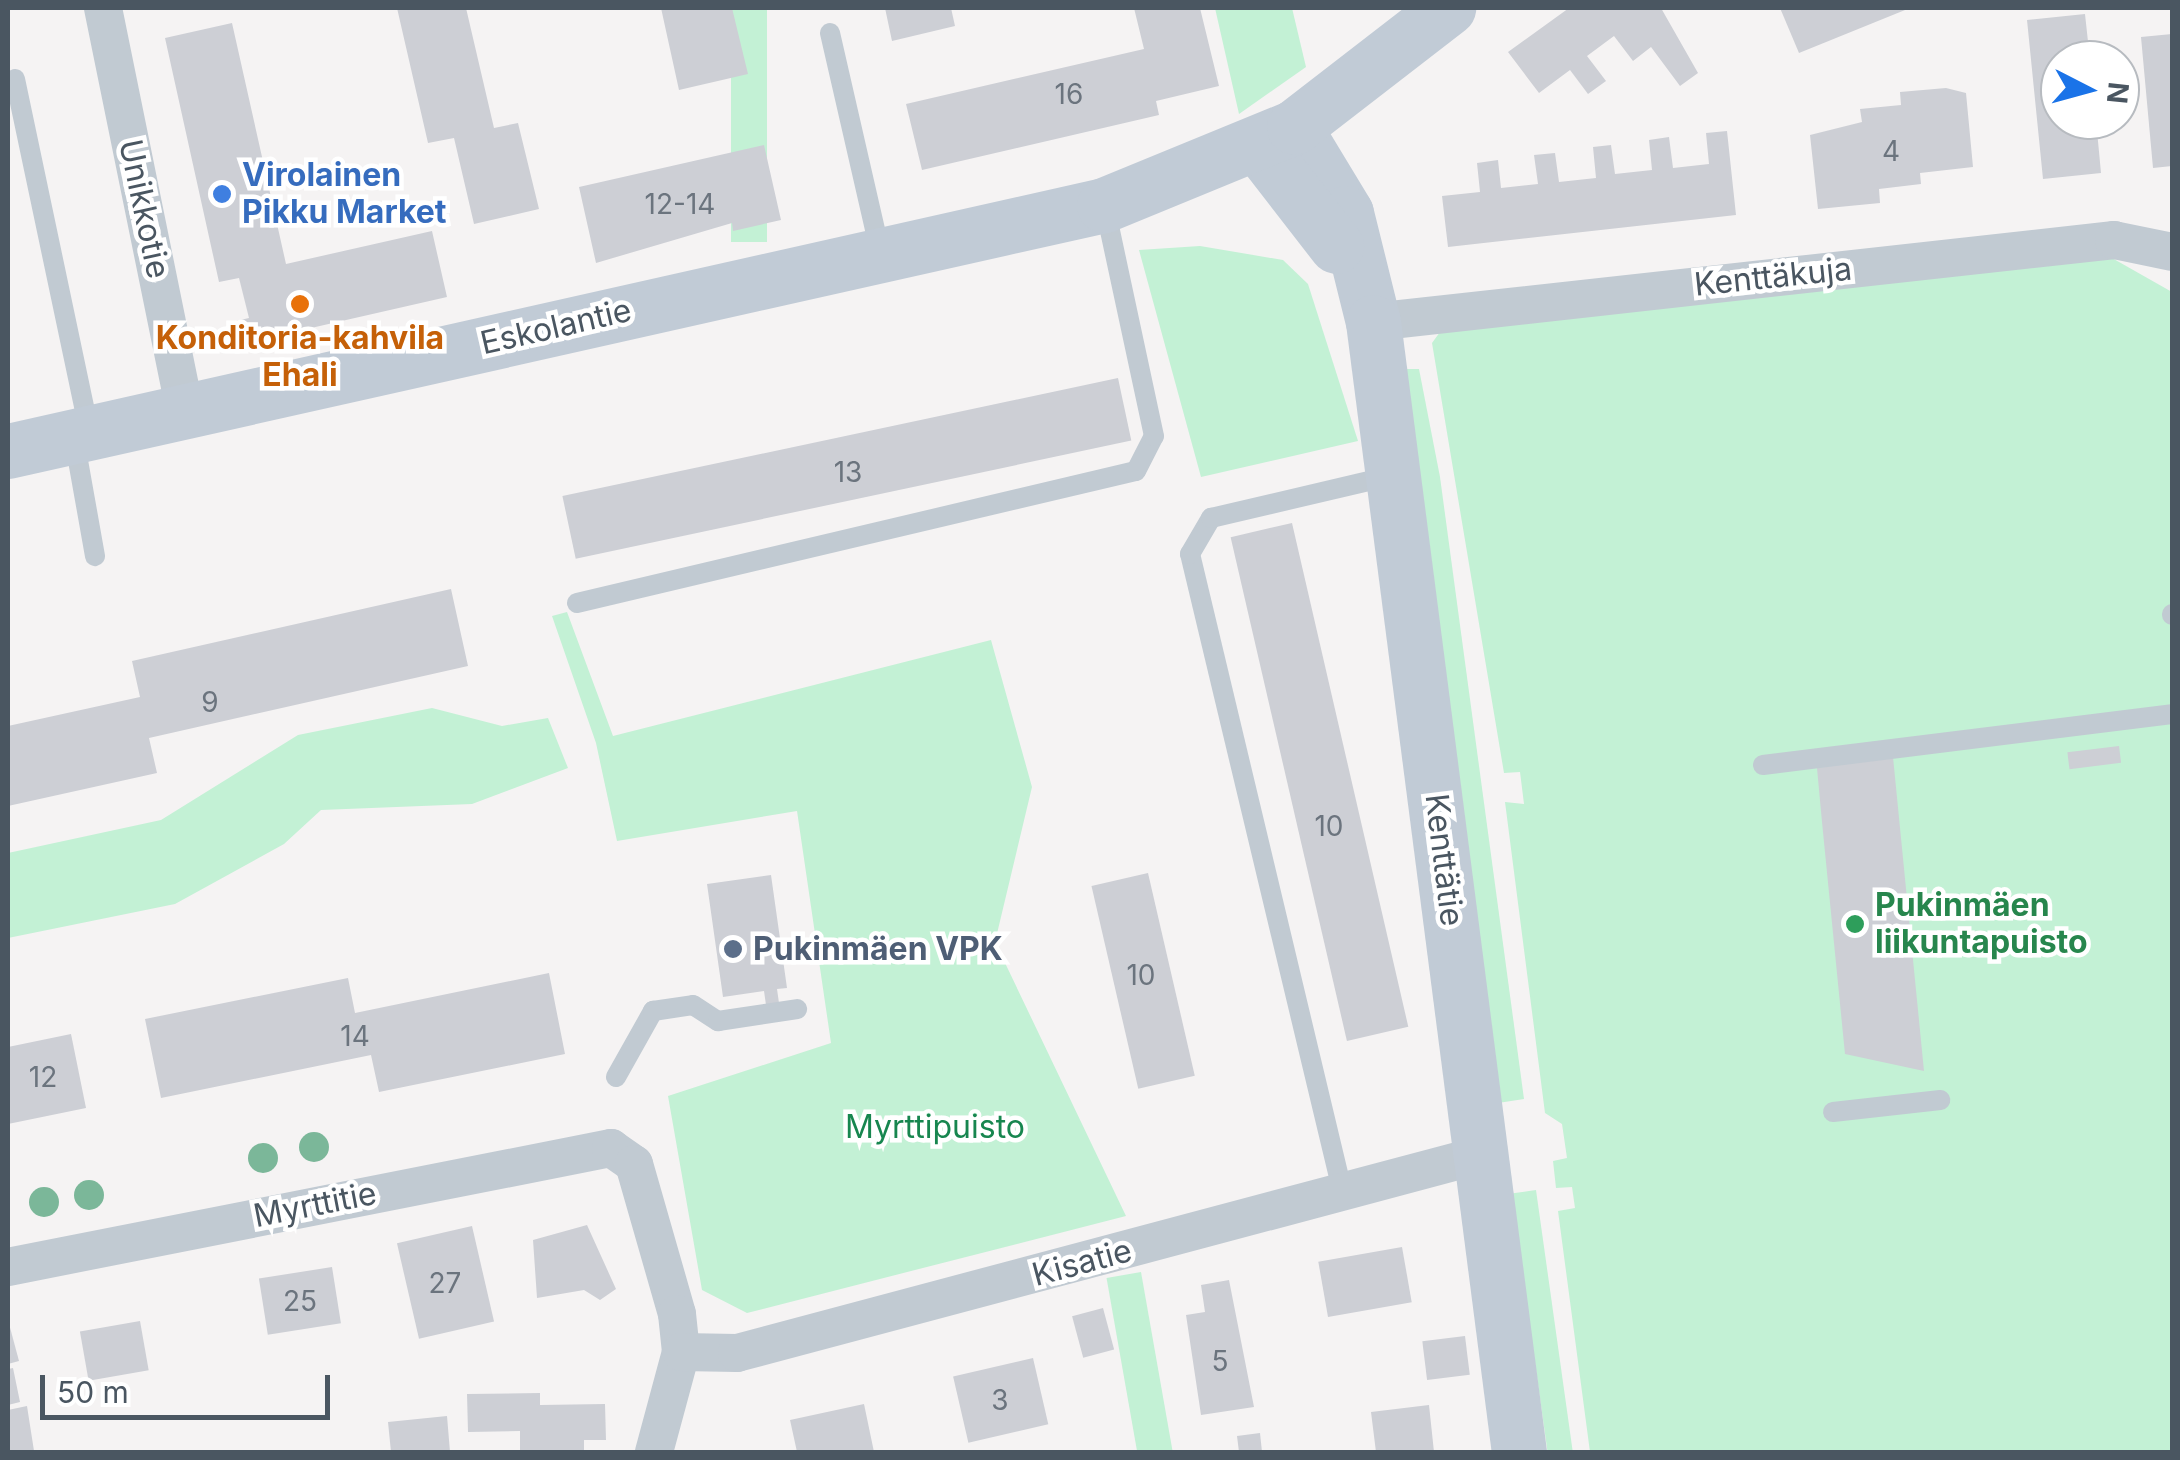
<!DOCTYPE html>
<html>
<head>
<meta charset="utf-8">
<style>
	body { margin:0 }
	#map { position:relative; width:2180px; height:1460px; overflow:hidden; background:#f5f3f3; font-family:Inter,sans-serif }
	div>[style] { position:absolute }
	.green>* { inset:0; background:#c3f1d5; transform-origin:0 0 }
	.building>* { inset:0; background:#cdcfd5; transform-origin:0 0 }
	.lane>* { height:20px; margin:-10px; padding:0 10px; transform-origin:10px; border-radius:10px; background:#c1cad2 }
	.street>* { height:38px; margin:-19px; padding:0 19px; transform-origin:19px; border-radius:19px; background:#c1cad2 }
	.secondary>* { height:55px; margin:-27.5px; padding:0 27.5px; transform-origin:27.5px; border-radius:27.5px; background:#c1cbd6 }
	.trees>* { width:30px; height:30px; margin:-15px; border-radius:50%; background:#7bb799 }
	.dots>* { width:28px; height:28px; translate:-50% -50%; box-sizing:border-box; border:5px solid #fff; border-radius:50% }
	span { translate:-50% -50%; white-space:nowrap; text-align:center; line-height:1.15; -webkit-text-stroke:9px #fff; paint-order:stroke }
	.number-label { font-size:28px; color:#6b747e }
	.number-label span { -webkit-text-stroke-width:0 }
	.shop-label { font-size:32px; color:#366cbe; font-weight:700 }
	.left { translate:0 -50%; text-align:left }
	.street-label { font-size:32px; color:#4a5661 }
	.food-label { font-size:32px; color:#c56008; font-weight:700 }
	.leisure-label { font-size:32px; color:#27864d; font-weight:700 }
	.service-label { font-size:32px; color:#4e5e75; font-weight:700 }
	.park-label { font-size:32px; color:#17864f }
	.frame { position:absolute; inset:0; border:10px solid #4a5661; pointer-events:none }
	.north { position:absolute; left:2040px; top:40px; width:100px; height:100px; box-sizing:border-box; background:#fff; border:2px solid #b7bbc0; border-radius:50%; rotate:96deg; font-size:28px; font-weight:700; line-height:40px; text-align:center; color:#4a5661 }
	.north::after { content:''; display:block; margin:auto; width:35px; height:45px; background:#1a73e8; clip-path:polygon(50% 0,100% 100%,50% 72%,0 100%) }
	.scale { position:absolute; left:40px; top:1375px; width:290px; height:45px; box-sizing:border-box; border:5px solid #4a5661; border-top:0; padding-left:12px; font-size:30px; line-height:35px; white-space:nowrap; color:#4a5661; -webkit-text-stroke:8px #fff; paint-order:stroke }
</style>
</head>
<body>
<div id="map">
	<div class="green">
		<i style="left:731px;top:8px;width:36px;height:234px"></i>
		<i style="clip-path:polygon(1215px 8px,1292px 8px,1306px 67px,1239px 114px)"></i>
		<i style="clip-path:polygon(1200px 246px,1283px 260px,1308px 284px,1358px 441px,1201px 477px,1139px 250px)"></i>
		<i style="clip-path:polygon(2112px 258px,2172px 292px,2172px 1452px,1590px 1452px,1558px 1211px,1575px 1208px,1572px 1187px,1556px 1188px,1553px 1161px,1567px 1158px,1562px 1124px,1545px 1113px,1505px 802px,1524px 804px,1520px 772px,1504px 773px,1432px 343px,1440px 332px)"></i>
		<i style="clip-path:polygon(1405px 369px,1419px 369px,1440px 477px,1524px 1099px,1498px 1103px)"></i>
		<i style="clip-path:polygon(567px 612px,613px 736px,991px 640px,1032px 787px,995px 942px,1126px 1216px,747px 1313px,702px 1290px,668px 1096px,831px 1043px,797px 811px,617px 841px,596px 743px,552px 616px)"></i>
		<i style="clip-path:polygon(432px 708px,502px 726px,548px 718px,568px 768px,472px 804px,321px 810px,284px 844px,175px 904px,8px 938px,8px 853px,161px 820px,298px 735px)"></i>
		<i style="left:1536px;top:1190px;width:264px;height:25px;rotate:82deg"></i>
		<i style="left:1141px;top:1272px;width:183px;height:35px;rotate:80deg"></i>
	</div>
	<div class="building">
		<i style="clip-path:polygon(397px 8px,466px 8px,494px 128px,518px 123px,539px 209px,474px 224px,454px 138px,428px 143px)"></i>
		<i style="clip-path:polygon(661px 8px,732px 8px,748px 74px,679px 90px)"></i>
		<i style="clip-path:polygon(885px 8px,951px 8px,955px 26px,892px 41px)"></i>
		<i style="clip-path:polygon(1134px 8px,1200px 8px,1219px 86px,1156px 101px,1159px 115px,922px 170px,906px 104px,1144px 49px)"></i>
		<i style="clip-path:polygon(1569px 8px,1661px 8px,1698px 73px,1680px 86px,1651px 47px,1633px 61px,1614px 36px,1587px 56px,1606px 81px,1588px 94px,1570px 70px,1539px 93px,1508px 52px)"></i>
		<i style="clip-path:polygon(1780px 8px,1910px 8px,1799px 53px)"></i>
		<i style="clip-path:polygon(2085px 14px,2090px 60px,2060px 60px,2060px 120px,2096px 120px,2101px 173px,2043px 179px,2027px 20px)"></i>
		<i style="clip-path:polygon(232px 23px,286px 264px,432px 231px,447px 297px,241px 344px,236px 321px,249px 318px,239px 278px,219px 282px,165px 38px)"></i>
		<i style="clip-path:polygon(2172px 34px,2172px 166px,2153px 168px,2141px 37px)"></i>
		<i style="clip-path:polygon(1946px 88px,1966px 93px,1973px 167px,1920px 173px,1921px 184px,1879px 189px,1880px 203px,1818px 209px,1810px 135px,1862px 122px,1860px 109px,1901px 105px,1900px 92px)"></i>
		<i style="clip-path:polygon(1727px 131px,1736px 215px,1448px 247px,1442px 196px,1480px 192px,1477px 163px,1498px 160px,1501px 188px,1538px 184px,1534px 155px,1555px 153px,1559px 182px,1596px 178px,1593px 147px,1611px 145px,1615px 174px,1652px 170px,1649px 140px,1669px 137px,1673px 168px,1709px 164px,1706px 133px)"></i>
		<i style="clip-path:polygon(764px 145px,781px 220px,733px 231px,732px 223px,596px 263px,579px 187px)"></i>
		<i style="left:1118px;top:378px;width:64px;height:568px;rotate:78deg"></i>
		<i style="left:1292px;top:523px;width:517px;height:63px;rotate:77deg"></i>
		<i style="clip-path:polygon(451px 589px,468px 666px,149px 738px,157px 773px,8px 806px,8px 726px,140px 697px,132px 661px)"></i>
		<i style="left:2119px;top:746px;width:17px;height:52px;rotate:83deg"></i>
		<i style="clip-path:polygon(1893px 757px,1924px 1071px,1845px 1054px,1822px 822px,1817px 768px)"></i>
		<i style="left:1148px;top:873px;width:208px;height:58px;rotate:77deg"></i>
		<i style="clip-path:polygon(771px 875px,787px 988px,777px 989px,779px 1003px,766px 1005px,764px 991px,723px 997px,707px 884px)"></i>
		<i style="clip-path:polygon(549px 973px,565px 1054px,379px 1092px,371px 1055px,161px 1098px,145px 1019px,348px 978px,355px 1013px)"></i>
		<i style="clip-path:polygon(71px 1034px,86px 1108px,8px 1124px,8px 1047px)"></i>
		<i style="clip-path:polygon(587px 1225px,616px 1289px,600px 1300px,584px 1290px,537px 1298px,533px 1240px)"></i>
		<i style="left:472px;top:1226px;width:98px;height:77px;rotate:77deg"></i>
		<i style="left:1402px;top:1247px;width:56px;height:85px;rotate:80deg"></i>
		<i style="left:332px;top:1267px;width:57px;height:74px;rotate:81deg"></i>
		<i style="clip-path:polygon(1229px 1280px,1254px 1407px,1201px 1415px,1186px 1315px,1205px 1312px,1201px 1285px)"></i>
		<i style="left:1103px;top:1308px;width:43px;height:32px;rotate:75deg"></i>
		<i style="clip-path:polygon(8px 1320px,19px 1361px,8px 1364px)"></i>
		<i style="left:140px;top:1321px;width:50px;height:61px;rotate:80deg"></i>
		<i style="left:1465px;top:1336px;width:39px;height:43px;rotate:83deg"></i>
		<i style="left:1033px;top:1358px;width:68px;height:82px;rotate:77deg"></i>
		<i style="clip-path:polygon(13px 1368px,20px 1402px,8px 1405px,8px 1369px)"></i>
		<i style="clip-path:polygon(540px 1393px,540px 1405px,605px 1404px,606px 1440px,584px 1440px,584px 1452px,520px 1452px,520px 1431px,468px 1432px,467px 1394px)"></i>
		<i style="clip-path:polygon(864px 1404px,874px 1452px,797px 1452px,790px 1420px)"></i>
		<i style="clip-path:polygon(1429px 1405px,1434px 1452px,1376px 1452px,1371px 1412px)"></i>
		<i style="clip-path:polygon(27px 1406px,34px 1451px,8px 1452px,8px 1410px)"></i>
		<i style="clip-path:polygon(447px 1416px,450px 1452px,391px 1452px,388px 1422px)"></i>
		<i style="clip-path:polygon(1260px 1433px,1262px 1452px,1239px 1452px,1237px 1436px)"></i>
	</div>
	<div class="lane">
		<i style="left:830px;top:33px;width:225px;rotate:77.1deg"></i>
		<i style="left:15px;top:79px;width:358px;rotate:78.1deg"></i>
		<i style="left:74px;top:438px;width:120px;rotate:79.9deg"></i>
		<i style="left:577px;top:603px;width:574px;rotate:-13.29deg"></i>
		<i style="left:1136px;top:471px;width:39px;rotate:-63deg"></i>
		<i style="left:1154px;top:436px;width:234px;rotate:-102.1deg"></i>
		<i style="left:2172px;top:614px;width:1px;rotate:90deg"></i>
		<i style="left:1763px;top:765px;width:412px;rotate:-7.1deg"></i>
		<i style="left:616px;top:1077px;width:76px;rotate:-60.7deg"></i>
		<i style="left:653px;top:1011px;width:40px;rotate:-8.5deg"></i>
		<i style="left:693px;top:1005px;width:30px;rotate:33deg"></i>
		<i style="left:718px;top:1021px;width:80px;rotate:-8.6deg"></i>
		<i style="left:1833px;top:1112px;width:108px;rotate:-6.4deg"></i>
		<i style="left:1343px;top:1194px;width:658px;rotate:-103.44deg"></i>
		<i style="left:1190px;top:554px;width:42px;rotate:-59.7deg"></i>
		<i style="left:1211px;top:518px;width:184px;rotate:-13.2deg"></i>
	</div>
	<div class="street">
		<i style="left:103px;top:8px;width:411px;rotate:78.5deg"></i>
		<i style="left:1373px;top:322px;width:746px;rotate:-6.31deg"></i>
		<i style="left:2114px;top:240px;width:59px;rotate:11.7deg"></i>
		<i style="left:8px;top:1267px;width:615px;rotate:-11.16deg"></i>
		<i style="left:611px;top:1148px;width:28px;rotate:35deg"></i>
		<i style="left:634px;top:1164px;width:156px;rotate:74deg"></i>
		<i style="left:677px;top:1314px;width:38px;rotate:84deg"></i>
		<i style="left:681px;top:1352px;width:104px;rotate:105.1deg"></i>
		<i style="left:681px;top:1352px;width:56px;rotate:1deg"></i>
		<i style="left:737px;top:1353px;width:769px;rotate:-14.92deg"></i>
	</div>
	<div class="secondary">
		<i style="left:1294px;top:127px;width:100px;rotate:58.8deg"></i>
		<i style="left:1346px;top:213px;width:112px;rotate:76.1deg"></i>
		<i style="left:1373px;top:322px;width:1139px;rotate:82.64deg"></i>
		<i style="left:1257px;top:144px;width:129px;rotate:52.2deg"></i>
		<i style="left:8px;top:451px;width:1123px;rotate:-12.65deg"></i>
		<i style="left:1104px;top:205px;width:205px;rotate:-22.3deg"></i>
		<i style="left:1294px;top:127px;width:195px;rotate:-37.7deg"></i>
	</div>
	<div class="trees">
		<i style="left:314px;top:1147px"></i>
		<i style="left:263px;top:1158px"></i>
		<i style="left:89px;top:1195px"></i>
		<i style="left:44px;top:1202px"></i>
	</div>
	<div class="dots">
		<i style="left:222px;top:194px;background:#3f7fe0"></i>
		<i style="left:300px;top:304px;background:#e8710a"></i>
		<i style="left:1855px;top:924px;background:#2e9e5b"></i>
		<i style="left:733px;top:949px;background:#5c6f8a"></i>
	</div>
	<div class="number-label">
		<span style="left:1069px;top:94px">16</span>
		<span style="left:1891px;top:151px">4</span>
		<span style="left:680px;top:204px">12-14</span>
		<span style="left:848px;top:472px">13</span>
		<span style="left:210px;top:702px">9</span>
		<span style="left:1329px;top:826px">10</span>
		<span style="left:1141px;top:975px">10</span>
		<span style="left:355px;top:1036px">14</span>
		<span style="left:43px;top:1077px">12</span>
		<span style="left:445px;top:1283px">27</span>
		<span style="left:300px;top:1301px">25</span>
		<span style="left:1220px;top:1361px">5</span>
		<span style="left:1000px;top:1400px">3</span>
	</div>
	<div class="shop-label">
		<span class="left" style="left:242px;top:194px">Virolainen<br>Pikku Market</span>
	</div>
	<div class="street-label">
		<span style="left:144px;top:209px;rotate:78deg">Unikkotie</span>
		<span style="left:1773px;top:277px;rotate:-6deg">Kenttäkuja</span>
		<span style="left:556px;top:327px;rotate:-13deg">Eskolantie</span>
		<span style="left:1444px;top:860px;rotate:83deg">Kenttätie</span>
		<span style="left:315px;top:1205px;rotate:-11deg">Myrttitie</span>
		<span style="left:1082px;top:1263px;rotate:-15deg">Kisatie</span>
	</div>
	<div class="food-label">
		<span style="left:300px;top:357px">Konditoria-kahvila<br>Ehali</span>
	</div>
	<div class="leisure-label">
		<span class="left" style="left:1875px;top:924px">Pukinmäen<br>liikuntapuisto</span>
	</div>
	<div class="service-label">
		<span class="left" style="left:753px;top:949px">Pukinmäen VPK</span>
	</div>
	<div class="park-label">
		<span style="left:935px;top:1127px">Myrttipuisto</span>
	</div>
	<div class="frame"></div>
	<div class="north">N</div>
	<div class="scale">50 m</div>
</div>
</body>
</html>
